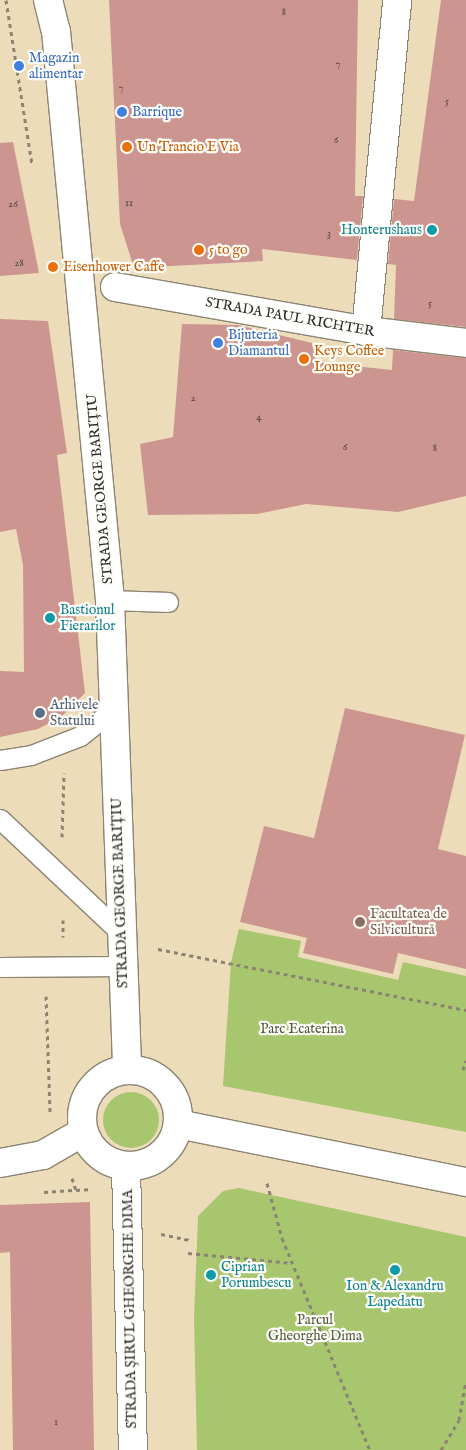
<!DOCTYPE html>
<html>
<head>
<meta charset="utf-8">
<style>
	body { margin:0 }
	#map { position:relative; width:466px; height:1450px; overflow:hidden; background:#eddcb9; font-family:"IM FELL English",serif }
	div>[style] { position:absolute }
	.green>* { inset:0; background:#a8c66e }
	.round { border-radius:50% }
	.building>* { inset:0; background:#cd9590 }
	.path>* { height:3px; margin-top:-1.5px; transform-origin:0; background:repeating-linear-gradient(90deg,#8c8472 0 4px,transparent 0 8px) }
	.roads { filter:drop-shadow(1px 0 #8c8472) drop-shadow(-1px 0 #8c8472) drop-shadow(0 1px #8c8472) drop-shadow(0 -1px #8c8472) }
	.service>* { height:19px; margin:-9.5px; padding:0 9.5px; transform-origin:9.5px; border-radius:9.5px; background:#fff }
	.pedestrian>* { height:28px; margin:-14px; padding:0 14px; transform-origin:14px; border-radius:14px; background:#fff }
	.minor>* { height:28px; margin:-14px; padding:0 14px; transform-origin:14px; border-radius:14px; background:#fff }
	.tertiary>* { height:28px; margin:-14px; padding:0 14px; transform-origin:14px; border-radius:14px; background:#fff }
	.tertiary>.ring { margin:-14px; padding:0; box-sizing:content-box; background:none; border:28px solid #fff; border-radius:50% }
	.dots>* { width:14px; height:14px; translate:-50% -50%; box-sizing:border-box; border:2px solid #fdfcf7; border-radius:50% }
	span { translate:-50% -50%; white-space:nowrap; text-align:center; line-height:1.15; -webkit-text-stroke:4.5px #fdfcf7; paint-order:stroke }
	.number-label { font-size:11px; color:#544644 }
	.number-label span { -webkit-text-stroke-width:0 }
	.shop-label { font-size:14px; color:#366cbe }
	.left { translate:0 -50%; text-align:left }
	.food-label { font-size:14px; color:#c56008 }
	.culture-label { font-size:14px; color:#0d838f }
	.right { translate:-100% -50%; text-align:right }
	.street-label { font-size:14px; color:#2b2b2b }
	.service-label { font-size:14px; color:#4e5e75 }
	.education-label { font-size:14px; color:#785e54 }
	.park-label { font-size:14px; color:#505a3f }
</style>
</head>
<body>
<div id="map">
	<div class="green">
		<i style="clip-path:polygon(239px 929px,301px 941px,298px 957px,398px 980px,403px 962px,466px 976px,466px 1132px,223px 1086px,231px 962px)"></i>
		<i class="round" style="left:103px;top:1092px;width:56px;height:56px"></i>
		<i style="clip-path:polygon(239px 1188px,466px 1237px,466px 1450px,197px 1450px,194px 1319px,198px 1216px,223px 1191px)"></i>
	</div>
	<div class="building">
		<i style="clip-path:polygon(109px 0,358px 0,355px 196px,363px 196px,357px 260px,262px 249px,263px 261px,134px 268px,120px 224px)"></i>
		<i style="clip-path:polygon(441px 0,466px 0,466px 327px,394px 319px,396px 265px,388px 264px,394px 199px,414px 201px)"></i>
		<i style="clip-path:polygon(13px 142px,39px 273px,0 276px,0 143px)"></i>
		<i style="clip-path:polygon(0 319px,48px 321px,67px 453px,57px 455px,85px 693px,61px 717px,38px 729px,0 737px,0 671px,24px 672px,23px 565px,16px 529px,0 532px)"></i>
		<i style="clip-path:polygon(182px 324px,238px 325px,312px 343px,316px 362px,392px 370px,393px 350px,466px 358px,466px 496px,398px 512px,306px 504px,257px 514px,148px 515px,140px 444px,173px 437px)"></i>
		<i style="clip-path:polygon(345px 708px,465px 735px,438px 849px,466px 856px,466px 969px,398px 953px,393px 974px,303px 953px,307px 938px,240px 922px,264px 826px,314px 838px)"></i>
		<i style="clip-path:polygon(90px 1202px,94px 1450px,13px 1450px,10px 1252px,0 1253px,0 1205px)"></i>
	</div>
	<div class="path">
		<i style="left:6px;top:0;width:167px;rotate:81deg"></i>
		<i style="left:62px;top:837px;width:64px;rotate:-88.2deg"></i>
		<i style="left:63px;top:920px;width:17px;rotate:90deg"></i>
		<i style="left:158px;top:949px;width:314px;rotate:11.2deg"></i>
		<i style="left:46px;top:996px;width:116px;rotate:88deg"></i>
		<i style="left:463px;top:1070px;width:10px;rotate:-73deg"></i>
		<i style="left:72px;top:1178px;width:13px;rotate:72deg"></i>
		<i style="left:76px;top:1190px;width:16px;rotate:-4deg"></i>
		<i style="left:267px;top:1183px;width:57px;rotate:74.7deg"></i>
		<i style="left:282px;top:1238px;width:230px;rotate:67.5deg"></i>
		<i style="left:44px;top:1192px;width:32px;rotate:-4deg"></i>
		<i style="left:161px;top:1234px;width:29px;rotate:12deg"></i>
		<i style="left:188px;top:1253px;width:104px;rotate:5.5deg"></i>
		<i style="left:441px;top:1450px;width:35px;rotate:-59deg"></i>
		<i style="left:459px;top:1420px;width:39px;rotate:-80deg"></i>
	</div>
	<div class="roads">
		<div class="service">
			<i style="left:110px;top:600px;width:58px;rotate:2deg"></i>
			<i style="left:0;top:760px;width:31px;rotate:-9deg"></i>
			<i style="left:31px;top:755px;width:53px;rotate:-21.2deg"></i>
			<i style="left:80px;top:736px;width:43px;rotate:-38.5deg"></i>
			<i style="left:0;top:819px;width:165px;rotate:43.3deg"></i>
			<i style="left:0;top:967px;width:122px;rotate:-0.5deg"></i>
		</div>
		<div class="pedestrian">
			<i style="left:115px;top:287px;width:255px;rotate:9.9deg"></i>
			<i style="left:366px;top:331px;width:101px;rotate:6.8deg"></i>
			<i style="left:366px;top:331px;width:332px;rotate:-84.6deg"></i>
		</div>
		<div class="minor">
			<i style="left:0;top:1163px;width:44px;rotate:-10.5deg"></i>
			<i style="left:43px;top:1155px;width:46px;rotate:-29.9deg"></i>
		</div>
		<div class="tertiary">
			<i style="left:48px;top:0;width:32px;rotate:76deg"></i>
			<i style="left:56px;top:31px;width:572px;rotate:84.58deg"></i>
			<i style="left:110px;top:600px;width:470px;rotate:87.9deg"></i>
			<i class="ring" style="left:82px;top:1070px;width:68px;height:68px"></i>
			<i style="left:178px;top:1124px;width:294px;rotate:11.4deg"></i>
			<i style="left:126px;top:1167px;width:283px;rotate:88.6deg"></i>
		</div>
	</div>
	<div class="dots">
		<i style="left:19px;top:66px;background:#3f7fe0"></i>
		<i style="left:122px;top:112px;background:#3f7fe0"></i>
		<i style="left:127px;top:147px;background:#e8710a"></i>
		<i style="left:432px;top:230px;background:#0f9aa8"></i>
		<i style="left:199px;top:250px;background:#e8710a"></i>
		<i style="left:53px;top:267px;background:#e8710a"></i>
		<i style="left:218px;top:343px;background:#3f7fe0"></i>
		<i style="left:304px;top:359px;background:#e8710a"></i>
		<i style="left:50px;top:618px;background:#0f9aa8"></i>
		<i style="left:40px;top:713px;background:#5c6f8a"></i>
		<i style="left:360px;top:922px;background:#8d6e63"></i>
		<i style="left:395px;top:1270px;background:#0f9aa8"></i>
		<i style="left:211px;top:1275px;background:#0f9aa8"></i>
	</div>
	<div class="number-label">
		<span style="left:284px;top:12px">8</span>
		<span style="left:338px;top:64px">7</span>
		<span style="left:121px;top:88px">7</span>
		<span style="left:447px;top:101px">5</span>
		<span style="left:336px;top:140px">6</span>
		<span style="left:129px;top:203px">11</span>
		<span style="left:13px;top:204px">26</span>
		<span style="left:329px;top:234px">3</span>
		<span style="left:19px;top:263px">28</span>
		<span style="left:430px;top:303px">5</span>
		<span style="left:193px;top:398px">2</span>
		<span style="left:259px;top:417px">4</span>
		<span style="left:345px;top:447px">6</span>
		<span style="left:435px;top:448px">8</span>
		<span style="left:56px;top:1422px">1</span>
	</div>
	<div class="shop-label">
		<span class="left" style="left:29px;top:66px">Magazin<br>alimentar</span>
		<span class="left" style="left:132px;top:112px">Barrique</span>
		<span class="left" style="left:228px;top:343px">Bijuteria<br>Diamantul</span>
	</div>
	<div class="food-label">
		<span class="left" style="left:137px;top:147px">Un Trancio E Via</span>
		<span class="left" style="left:209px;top:250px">5 to go</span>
		<span class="left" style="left:63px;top:267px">Eisenhower Caffe</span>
		<span class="left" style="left:314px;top:359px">Keys Coffee<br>Lounge</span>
	</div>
	<div class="culture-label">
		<span class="right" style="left:422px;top:230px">Honterushaus</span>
		<span class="left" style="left:60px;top:618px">Bastionul<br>Fierarilor</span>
		<span class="left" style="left:221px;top:1275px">Ciprian<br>Porumbescu</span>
		<span style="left:395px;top:1294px">Ion &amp; Alexandru<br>Lapedatu</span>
	</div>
	<div class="street-label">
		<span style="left:290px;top:317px;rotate:10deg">STRADA PAUL RICHTER</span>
		<span style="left:100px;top:489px;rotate:-95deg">STRADA GEORGE BARIȚIU</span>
		<span style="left:120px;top:893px;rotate:-92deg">STRADA GEORGE BARIȚIU</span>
		<span style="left:130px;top:1309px;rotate:-91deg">STRADA ȘIRUL GHEORGHE DIMA</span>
	</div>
	<div class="service-label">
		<span class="left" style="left:50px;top:713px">Arhivele<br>Statului</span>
	</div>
	<div class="education-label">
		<span class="left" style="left:370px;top:922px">Facultatea de<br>Silvicultură</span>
	</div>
	<div class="park-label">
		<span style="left:302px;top:1029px">Parc Ecaterina</span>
		<span style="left:315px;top:1328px">Parcul<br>Gheorghe Dima</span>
	</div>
</div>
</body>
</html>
